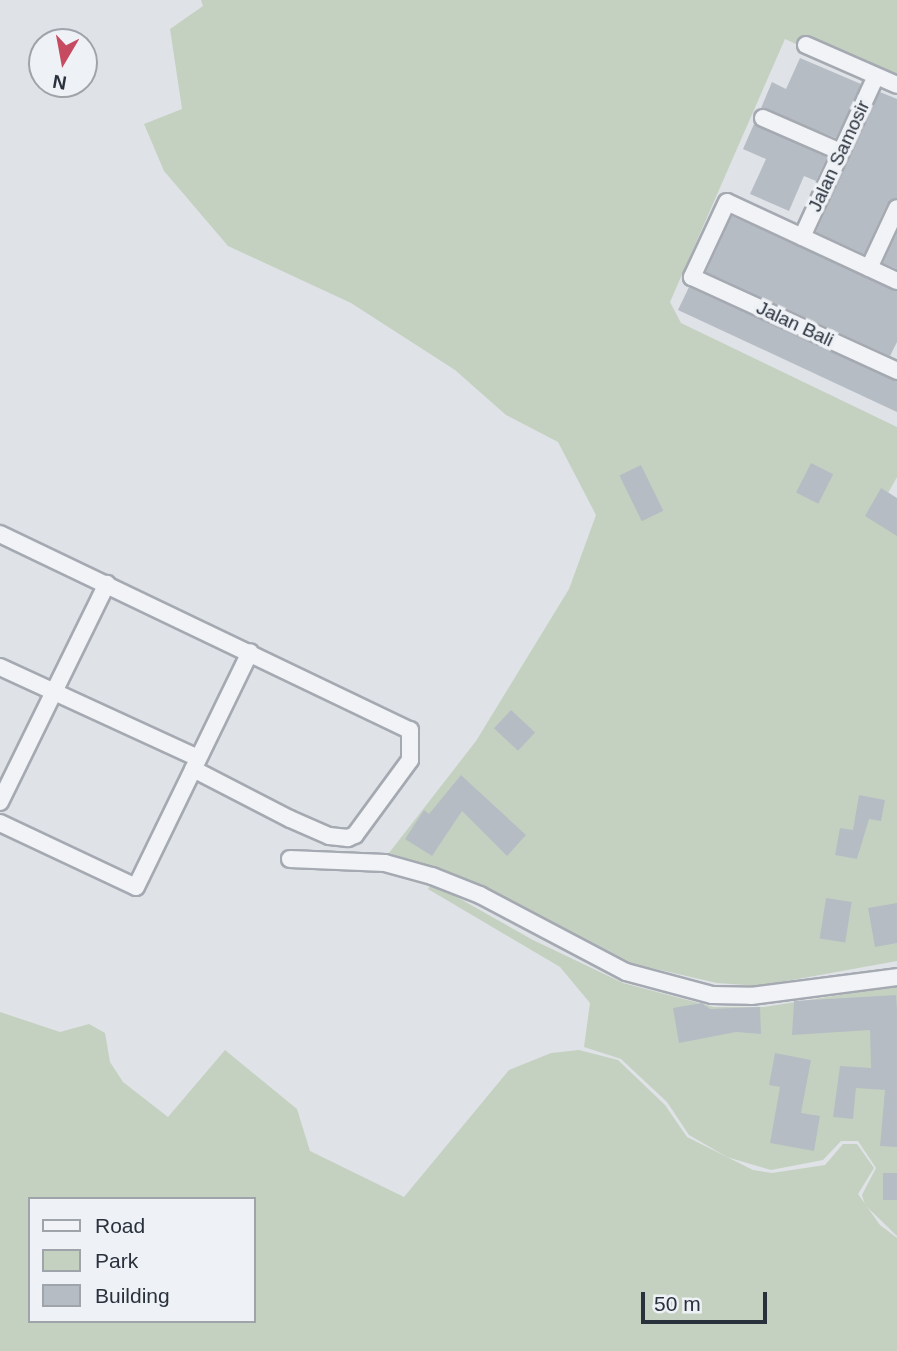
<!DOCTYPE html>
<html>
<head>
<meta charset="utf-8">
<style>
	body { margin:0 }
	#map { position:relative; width:897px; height:1351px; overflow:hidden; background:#dfe2e7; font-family:Helvetica,sans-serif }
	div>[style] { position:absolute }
	.green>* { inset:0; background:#c5d1c0 }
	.building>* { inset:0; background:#b6bcc4; transform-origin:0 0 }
	.roads { filter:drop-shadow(2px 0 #a5a9b1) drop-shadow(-2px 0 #a5a9b1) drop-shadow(0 2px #a5a9b1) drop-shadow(0 -2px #a5a9b1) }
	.minor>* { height:16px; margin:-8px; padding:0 8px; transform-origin:8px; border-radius:8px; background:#f1f3f6 }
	span { translate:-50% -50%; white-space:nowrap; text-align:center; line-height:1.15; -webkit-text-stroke:7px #eef1f5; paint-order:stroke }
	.street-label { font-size:19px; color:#29313d }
	.legend { position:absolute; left:28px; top:1197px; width:228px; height:126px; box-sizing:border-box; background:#eef1f5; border:2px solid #9fa4ab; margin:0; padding:9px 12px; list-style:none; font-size:21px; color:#29313d }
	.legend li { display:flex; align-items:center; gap:14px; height:35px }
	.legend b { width:35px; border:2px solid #9fa4ab }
	.north { position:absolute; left:28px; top:28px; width:70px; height:70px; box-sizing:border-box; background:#eef1f5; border:2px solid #9fa4ab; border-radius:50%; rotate:190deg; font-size:19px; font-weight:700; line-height:28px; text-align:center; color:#29313d }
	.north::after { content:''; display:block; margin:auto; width:24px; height:32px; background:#c64b61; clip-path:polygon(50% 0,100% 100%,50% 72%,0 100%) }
	.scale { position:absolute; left:641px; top:1292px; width:126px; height:32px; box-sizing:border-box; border:4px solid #29313d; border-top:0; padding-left:9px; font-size:21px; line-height:24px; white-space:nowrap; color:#29313d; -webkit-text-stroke:5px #eef1f5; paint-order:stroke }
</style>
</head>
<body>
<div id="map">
	<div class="green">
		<i style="clip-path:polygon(201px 0,897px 0,897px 90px,785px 39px,670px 302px,681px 323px,897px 427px,897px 477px,874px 518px,897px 534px,897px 961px,759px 986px,717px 983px,634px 964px,482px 885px,389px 853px,476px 741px,569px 589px,596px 515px,558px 442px,506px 415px,455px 370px,351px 303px,228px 246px,164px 171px,144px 124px,182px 109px,170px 29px,203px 6px)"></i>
		<i style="clip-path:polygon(432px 883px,533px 940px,623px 983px,714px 1007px,764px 1007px,897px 986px,897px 1236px,865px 1205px,862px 1195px,876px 1168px,858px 1141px,841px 1141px,823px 1160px,771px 1170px,727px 1157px,689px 1135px,667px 1102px,621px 1059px,584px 1047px,590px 1003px,560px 967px,428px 889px)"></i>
		<i style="clip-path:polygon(evenodd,0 1012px,60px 1032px,89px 1024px,105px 1033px,110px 1062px,123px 1082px,168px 1117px,225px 1050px,297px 1109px,310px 1151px,404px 1197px,509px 1070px,551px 1053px,579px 1050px,618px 1060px,665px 1105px,687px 1137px,753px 1170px,772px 1173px,825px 1165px,843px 1144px,857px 1144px,874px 1168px,858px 1194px,880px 1225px,897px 1238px,897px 1351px,0 1351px,0 1012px,30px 1199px,254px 1199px,254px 1321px,30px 1321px,30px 1199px)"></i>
	</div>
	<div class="building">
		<i style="clip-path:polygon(800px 58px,861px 84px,836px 138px,761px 108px,772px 82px,786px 89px)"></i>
		<i style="clip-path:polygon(880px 92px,897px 99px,897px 198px,887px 204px,864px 254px,816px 232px)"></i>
		<i style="clip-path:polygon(754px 124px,827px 157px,816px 181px,804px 176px,789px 211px,750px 194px,766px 159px,743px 149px)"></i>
		<i style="clip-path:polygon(732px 216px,897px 291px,897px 342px,890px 356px,706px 272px)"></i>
		<i style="clip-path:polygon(897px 233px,897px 269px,883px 263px)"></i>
		<i style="clip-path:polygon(689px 287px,897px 381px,897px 412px,678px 310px)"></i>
		<i style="left:811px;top:463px;width:25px;height:33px;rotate:27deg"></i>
		<i style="left:641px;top:465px;width:51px;height:24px;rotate:64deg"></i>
		<i style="clip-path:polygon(881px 488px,897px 498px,897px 536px,865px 516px)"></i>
		<i style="left:511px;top:710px;width:33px;height:25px;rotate:43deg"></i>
		<i style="clip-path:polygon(461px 775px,526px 835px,507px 856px,462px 811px,432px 856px,405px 839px,424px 810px,429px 814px)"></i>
		<i style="clip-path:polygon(859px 795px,885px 800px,881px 821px,869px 819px,857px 859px,835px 855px,840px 828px,853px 830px)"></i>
		<i style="left:826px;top:898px;width:26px;height:41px;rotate:9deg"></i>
		<i style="clip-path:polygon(897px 903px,897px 943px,875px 947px,868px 908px)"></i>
		<i style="clip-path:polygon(896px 995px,897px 1011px,897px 1147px,880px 1146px,885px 1090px,856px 1088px,853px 1119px,833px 1117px,840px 1066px,871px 1068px,870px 1030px,792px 1035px,794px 1001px)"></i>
		<i style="clip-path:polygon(702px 1003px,710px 1009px,760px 1007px,761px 1034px,736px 1032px,679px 1043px,673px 1008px)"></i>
		<i style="clip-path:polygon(775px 1053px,811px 1060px,801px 1113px,820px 1116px,814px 1151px,770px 1143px,780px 1087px,769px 1085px)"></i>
		<i style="left:883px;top:1173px;width:14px;height:27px"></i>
	</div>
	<div class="roads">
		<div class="minor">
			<i style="left:806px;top:45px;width:99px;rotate:23.7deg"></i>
			<i style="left:763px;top:118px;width:85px;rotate:23.6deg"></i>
			<i style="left:802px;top:237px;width:177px;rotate:-65.3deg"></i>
			<i style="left:869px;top:268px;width:66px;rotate:-65deg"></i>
			<i style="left:897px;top:281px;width:187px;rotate:-155.1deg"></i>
			<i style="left:727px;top:202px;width:83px;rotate:115deg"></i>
			<i style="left:692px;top:277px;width:226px;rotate:24.6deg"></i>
			<i style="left:0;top:534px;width:454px;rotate:25.6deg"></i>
			<i style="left:410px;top:730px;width:30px;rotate:90deg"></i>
			<i style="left:410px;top:760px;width:93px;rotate:126.3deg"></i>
			<i style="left:355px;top:835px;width:8px;rotate:157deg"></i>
			<i style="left:348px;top:838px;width:19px;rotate:-174deg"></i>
			<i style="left:329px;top:836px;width:43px;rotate:-156.4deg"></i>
			<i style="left:290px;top:819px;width:109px;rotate:-152.7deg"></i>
			<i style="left:0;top:667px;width:218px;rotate:24.7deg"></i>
			<i style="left:0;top:802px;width:243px;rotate:-63.9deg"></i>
			<i style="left:0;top:823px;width:150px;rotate:25.2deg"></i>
			<i style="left:136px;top:887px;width:261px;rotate:-64.1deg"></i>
			<i style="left:290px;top:859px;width:95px;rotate:2.4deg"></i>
			<i style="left:385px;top:863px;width:49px;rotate:15.5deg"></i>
			<i style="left:432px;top:876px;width:52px;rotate:21.6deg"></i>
			<i style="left:480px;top:895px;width:165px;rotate:27.8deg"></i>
			<i style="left:626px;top:972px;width:89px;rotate:15deg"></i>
			<i style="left:712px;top:995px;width:39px;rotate:1deg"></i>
			<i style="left:751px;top:996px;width:147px;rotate:-7.4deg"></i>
		</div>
	</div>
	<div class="street-label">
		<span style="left:839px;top:156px;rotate:-65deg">Jalan Samosir</span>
		<span style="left:795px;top:324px;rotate:25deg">Jalan Bali</span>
	</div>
	<ul class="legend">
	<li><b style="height:9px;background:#f1f3f6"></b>Road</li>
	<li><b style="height:19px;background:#c5d1c0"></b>Park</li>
	<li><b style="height:19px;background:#b6bcc4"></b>Building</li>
	</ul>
	<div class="north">N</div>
	<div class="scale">50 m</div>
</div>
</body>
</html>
